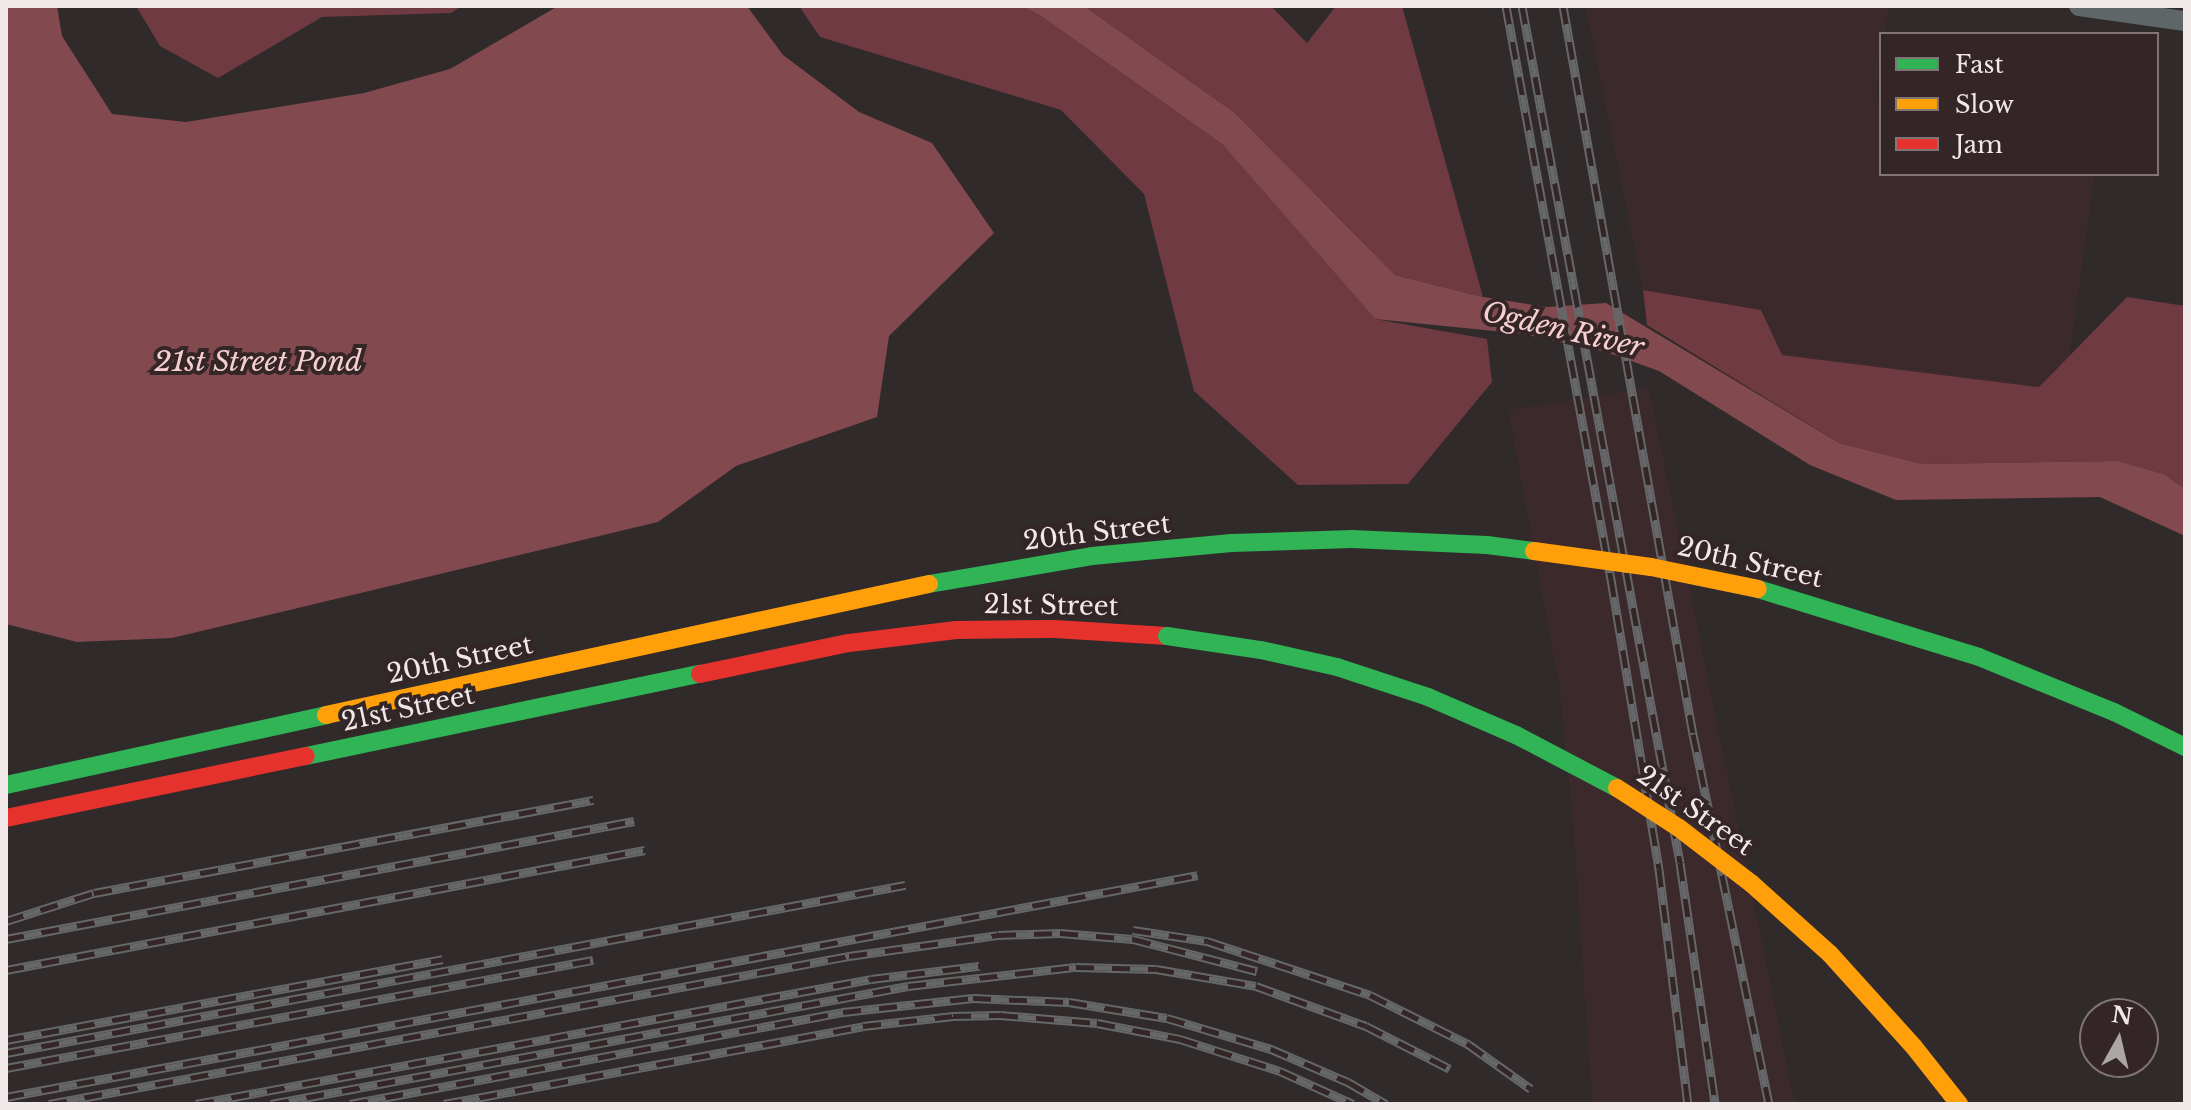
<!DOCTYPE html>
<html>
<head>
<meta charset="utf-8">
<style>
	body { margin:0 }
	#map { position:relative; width:2191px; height:1110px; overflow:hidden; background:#302a2a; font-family:"Libre Baskerville",serif }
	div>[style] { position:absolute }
	.built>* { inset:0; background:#3b292b }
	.forest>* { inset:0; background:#6f3a41 }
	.water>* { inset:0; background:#82494f }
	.street>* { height:20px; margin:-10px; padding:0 10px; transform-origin:10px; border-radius:10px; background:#5e6668 }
	.fast>* { height:18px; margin:-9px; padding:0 9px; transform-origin:9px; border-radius:9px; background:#30b455 }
	.slow>* { height:18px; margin:-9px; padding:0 9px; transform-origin:9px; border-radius:9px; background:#ff9f0a }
	.jam>* { height:18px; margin:-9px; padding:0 9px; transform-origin:9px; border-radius:9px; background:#e5322d }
	.rail>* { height:9px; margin-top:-4.5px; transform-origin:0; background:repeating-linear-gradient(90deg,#342627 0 18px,#666769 0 36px); box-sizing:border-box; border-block:2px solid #666769 }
	.fast-bridge>* { height:18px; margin:-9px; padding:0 9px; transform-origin:9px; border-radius:9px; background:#30b455 }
	.slow-bridge>* { height:18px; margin:-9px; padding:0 9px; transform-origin:9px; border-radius:9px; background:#ff9f0a }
	span { translate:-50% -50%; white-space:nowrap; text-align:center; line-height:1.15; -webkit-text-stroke:8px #342627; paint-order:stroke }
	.street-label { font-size:26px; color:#f1e8e9 }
	.water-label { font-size:28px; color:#f7cfd2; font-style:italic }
	.frame { position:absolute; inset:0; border:8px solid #f1e8e9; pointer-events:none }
	.legend { position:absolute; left:1879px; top:32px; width:280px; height:144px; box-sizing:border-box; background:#342627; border:2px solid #807475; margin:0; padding:10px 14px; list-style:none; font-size:24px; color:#f1e8e9 }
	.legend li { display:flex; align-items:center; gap:16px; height:40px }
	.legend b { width:40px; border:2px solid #807475 }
	.north { position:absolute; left:2079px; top:998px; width:80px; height:80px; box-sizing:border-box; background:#342627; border:2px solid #807475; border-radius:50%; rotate:8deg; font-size:22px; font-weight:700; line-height:32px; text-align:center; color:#f1e8e9 }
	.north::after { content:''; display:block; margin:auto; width:28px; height:36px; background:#ada6a6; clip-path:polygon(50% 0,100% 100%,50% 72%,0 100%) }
</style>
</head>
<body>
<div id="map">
	<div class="built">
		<i style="clip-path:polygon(1585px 6px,1889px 6px,1885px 34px,1881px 34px,1876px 100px,1881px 101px,1881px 174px,2095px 174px,2070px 355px,2039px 387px,1781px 355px,1761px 310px,1643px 290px)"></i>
		<i style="clip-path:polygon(1649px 388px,1795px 1104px,1592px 1104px,1573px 827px,1559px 686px,1508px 410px)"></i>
	</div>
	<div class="forest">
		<i style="clip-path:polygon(136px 6px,462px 6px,451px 13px,322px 17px,218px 78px,160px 46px)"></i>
		<i style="clip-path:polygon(799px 6px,1022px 6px,1041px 16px,1222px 144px,1375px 319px,1487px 339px,1492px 382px,1408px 484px,1298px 485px,1194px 391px,1144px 194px,1061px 110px,820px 37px)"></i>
		<i style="clip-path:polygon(1084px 6px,1271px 6px,1307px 43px,1336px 6px,1402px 6px,1483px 297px,1395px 275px,1235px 113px)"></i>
		<i style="clip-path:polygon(1643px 290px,1761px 310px,1782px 355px,2039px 387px,2127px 297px,2185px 306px,2185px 489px,2164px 474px,2118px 461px,1922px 464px,1839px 443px,1647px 325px)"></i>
	</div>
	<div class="water">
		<i style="clip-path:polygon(6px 6px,57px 6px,62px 36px,112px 114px,186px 122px,364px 93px,450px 69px,558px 6px,747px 6px,783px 55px,859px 112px,932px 143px,994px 233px,889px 336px,877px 417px,736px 466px,658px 522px,172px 638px,77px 642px,6px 624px)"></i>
		<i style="clip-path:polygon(1022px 6px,1084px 6px,1235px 113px,1395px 275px,1483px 297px,1547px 307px,1606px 303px,1839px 443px,1922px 464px,2118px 461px,2164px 474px,2185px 489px,2185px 536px,2100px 497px,1896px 500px,1810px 465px,1659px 371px,1606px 352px,1524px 334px,1375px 319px,1222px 144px,1041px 16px)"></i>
	</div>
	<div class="street">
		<i style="left:2079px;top:6px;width:107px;rotate:8.1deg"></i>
	</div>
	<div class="fast">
		<i style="left:929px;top:584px;width:165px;rotate:-9.7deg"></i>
		<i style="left:1092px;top:556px;width:140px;rotate:-5.3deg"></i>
		<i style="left:1758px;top:589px;width:231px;rotate:17.1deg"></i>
		<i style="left:1979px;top:657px;width:146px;rotate:22.2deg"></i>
		<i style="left:2114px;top:712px;width:79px;rotate:26.2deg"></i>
		<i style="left:306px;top:756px;width:402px;rotate:-11.8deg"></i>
		<i style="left:6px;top:785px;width:328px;rotate:-12.3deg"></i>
	</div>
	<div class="slow">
		<i style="left:326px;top:715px;width:617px;rotate:-12.26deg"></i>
		<i style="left:1830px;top:954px;width:125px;rotate:47.9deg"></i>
		<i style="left:1914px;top:1047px;width:73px;rotate:51.7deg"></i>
	</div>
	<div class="jam">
		<i style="left:700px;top:674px;width:152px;rotate:-11.8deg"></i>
		<i style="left:849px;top:643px;width:108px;rotate:-6.9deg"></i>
		<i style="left:956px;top:630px;width:99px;rotate:-0.6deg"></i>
		<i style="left:1055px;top:629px;width:112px;rotate:3.6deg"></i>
		<i style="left:6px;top:818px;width:306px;rotate:-11.7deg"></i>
	</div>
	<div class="rail">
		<i style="left:1506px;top:6px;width:583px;rotate:79.62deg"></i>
		<i style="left:1611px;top:579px;width:294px;rotate:80.6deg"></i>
		<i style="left:1659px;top:869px;width:237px;rotate:83deg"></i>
		<i style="left:1522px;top:6px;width:871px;rotate:79.55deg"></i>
		<i style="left:1680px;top:863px;width:244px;rotate:81.7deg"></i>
		<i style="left:1563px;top:6px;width:740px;rotate:79.88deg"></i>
		<i style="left:1693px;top:734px;width:378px;rotate:78.4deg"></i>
		<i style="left:6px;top:921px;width:92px;rotate:-17.7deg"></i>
		<i style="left:94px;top:893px;width:508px;rotate:-10.56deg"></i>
		<i style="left:1133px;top:930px;width:75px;rotate:8.5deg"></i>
		<i style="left:1207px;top:941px;width:172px;rotate:18.3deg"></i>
		<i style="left:1370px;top:995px;width:110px;rotate:26.6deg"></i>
		<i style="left:1468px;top:1044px;width:77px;rotate:35.5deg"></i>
		<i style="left:6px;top:939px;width:639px;rotate:-10.64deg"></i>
		<i style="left:6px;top:970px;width:650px;rotate:-10.64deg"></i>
		<i style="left:6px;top:1040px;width:444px;rotate:-10.5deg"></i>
		<i style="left:6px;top:1053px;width:915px;rotate:-10.59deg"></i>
		<i style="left:6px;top:1068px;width:597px;rotate:-10.43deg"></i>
		<i style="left:6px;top:1097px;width:1212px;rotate:-10.55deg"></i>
		<i style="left:49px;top:1104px;width:814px;rotate:-10.48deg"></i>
		<i style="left:849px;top:956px;width:150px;rotate:-8deg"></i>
		<i style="left:998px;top:935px;width:62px;rotate:-1.8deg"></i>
		<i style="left:1060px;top:933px;width:73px;rotate:4.7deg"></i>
		<i style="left:1133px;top:939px;width:128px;rotate:14.5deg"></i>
		<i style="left:196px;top:1104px;width:686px;rotate:-10.49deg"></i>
		<i style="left:871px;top:979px;width:109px;rotate:-6.9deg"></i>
		<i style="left:271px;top:1104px;width:648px;rotate:-10.49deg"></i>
		<i style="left:908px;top:986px;width:169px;rotate:-6.5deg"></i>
		<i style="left:1076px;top:967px;width:80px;rotate:1.4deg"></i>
		<i style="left:1156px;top:969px;width:101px;rotate:9.6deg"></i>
		<i style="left:1256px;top:986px;width:117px;rotate:20deg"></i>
		<i style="left:1366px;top:1026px;width:94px;rotate:27.1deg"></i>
		<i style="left:350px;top:1104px;width:502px;rotate:-10.57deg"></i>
		<i style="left:843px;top:1012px;width:131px;rotate:-6.1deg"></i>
		<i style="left:973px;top:998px;width:96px;rotate:2.4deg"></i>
		<i style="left:1069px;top:1002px;width:99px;rotate:9.3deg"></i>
		<i style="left:1167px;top:1018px;width:109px;rotate:16.6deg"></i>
		<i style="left:1271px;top:1049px;width:84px;rotate:23.2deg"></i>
		<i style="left:1348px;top:1082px;width:44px;rotate:30.1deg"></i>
		<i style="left:444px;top:1104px;width:426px;rotate:-10.5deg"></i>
		<i style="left:863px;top:1026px;width:91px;rotate:-6.3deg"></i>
		<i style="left:953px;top:1016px;width:47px;rotate:-1.2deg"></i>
		<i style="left:1000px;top:1015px;width:97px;rotate:4.7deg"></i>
		<i style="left:1097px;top:1023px;width:85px;rotate:10.9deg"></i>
		<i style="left:1180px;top:1039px;width:105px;rotate:17.7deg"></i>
		<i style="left:1280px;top:1071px;width:80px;rotate:24.3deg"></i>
	</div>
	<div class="fast-bridge">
		<i style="left:1231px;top:543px;width:121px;rotate:-1.9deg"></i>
		<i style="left:1352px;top:539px;width:135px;rotate:2.5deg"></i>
		<i style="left:1487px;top:545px;width:47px;rotate:7.3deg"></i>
		<i style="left:1167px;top:636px;width:95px;rotate:8.5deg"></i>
		<i style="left:1261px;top:650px;width:78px;rotate:12.6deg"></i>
		<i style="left:1337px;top:667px;width:96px;rotate:18.2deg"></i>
		<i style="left:1428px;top:697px;width:96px;rotate:23.4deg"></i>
		<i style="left:1516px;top:735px;width:114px;rotate:27.7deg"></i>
	</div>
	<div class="slow-bridge">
		<i style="left:1534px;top:551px;width:118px;rotate:7.8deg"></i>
		<i style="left:1651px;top:567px;width:109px;rotate:11.6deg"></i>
		<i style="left:1617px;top:788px;width:74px;rotate:32.8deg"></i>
		<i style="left:1679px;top:828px;width:92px;rotate:37.5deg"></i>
		<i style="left:1752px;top:884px;width:105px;rotate:41.9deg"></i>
	</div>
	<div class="street-label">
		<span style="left:1097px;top:533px;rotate:-7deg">20th Street</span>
		<span style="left:1750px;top:563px;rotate:13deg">20th Street</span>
		<span style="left:1051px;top:606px;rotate:1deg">21st Street</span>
		<span style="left:460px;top:660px;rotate:-12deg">20th Street</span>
		<span style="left:408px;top:709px;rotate:-12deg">21st Street</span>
		<span style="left:1695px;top:811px;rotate:35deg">21st Street</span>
	</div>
	<div class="water-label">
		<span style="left:1563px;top:330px;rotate:13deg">Ogden River</span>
		<span style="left:258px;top:362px">21st Street Pond</span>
	</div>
	<div class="frame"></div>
	<ul class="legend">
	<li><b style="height:10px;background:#30b455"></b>Fast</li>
	<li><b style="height:10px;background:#ff9f0a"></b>Slow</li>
	<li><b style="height:10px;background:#e5322d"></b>Jam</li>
	</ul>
	<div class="north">N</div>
</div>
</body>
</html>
